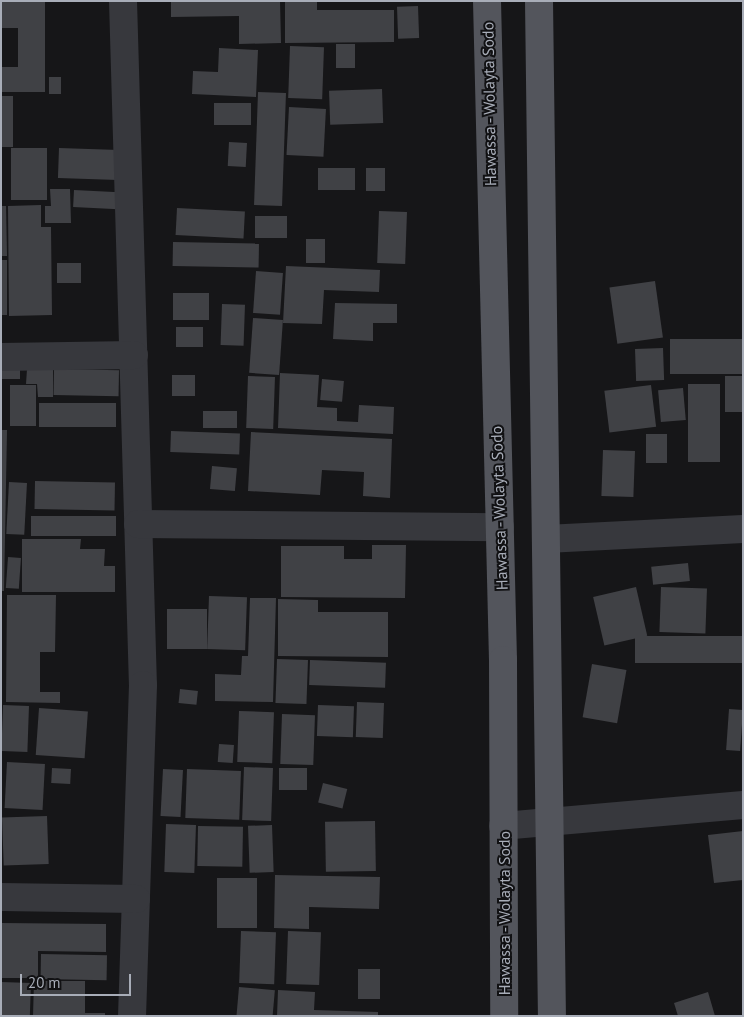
<!DOCTYPE html>
<html>
<head>
<meta charset="utf-8">
<style>
	body { margin:0 }
	#map { position:relative; width:744px; height:1017px; overflow:hidden; background:#161618; font-family:"PT Sans",sans-serif }
	div>[style] { position:absolute }
	.building>* { inset:0; background:#404145; transform-origin:0 0 }
	.street>* { height:28px; margin:-14px; padding:0 14px; transform-origin:14px; border-radius:14px; background:#37383d }
	.primary>* { height:28px; margin:-14px; padding:0 14px; transform-origin:14px; border-radius:14px; background:#53555c }
	span { translate:-50% -50%; white-space:nowrap; text-align:center; line-height:1.15; -webkit-text-stroke:4px #111113; paint-order:stroke }
	.street-label { font-size:16px; color:#a8adb8 }
	.frame { position:absolute; inset:0; border:2px solid #a8adb8; pointer-events:none }
	.scale { position:absolute; left:20px; top:974px; width:111px; height:22px; box-sizing:border-box; border:2px solid #a8adb8; border-top:0; padding-left:6px; font-size:15px; line-height:18px; white-space:nowrap; color:#a8adb8; -webkit-text-stroke:4px #111113; paint-order:stroke }
</style>
</head>
<body>
<div id="map">
	<div class="building">
		<i style="clip-path:polygon(1px 1px,45px 1px,45px 92px,1px 92px,1px 67px,18px 67px,18px 28px,1px 28px)"></i>
		<i style="clip-path:polygon(171px 1px,280px 1px,281px 43px,239px 44px,239px 16px,171px 17px)"></i>
		<i style="clip-path:polygon(285px 1px,317px 1px,317px 10px,394px 10px,394px 42px,285px 43px)"></i>
		<i style="left:418px;top:6px;width:32px;height:21px;rotate:88deg"></i>
		<i style="left:336px;top:44px;width:19px;height:24px"></i>
		<i style="left:290px;top:46px;width:34px;height:52px;rotate:2deg"></i>
		<i style="clip-path:polygon(219px 48px,258px 50px,256px 97px,192px 94px,193px 71px,218px 72px)"></i>
		<i style="left:49px;top:77px;width:12px;height:17px"></i>
		<i style="left:382px;top:89px;width:34px;height:53px;rotate:88deg"></i>
		<i style="left:258px;top:92px;width:28px;height:113px;rotate:2deg"></i>
		<i style="left:1px;top:96px;width:12px;height:51px"></i>
		<i style="left:214px;top:103px;width:37px;height:22px"></i>
		<i style="left:289px;top:107px;width:37px;height:48px;rotate:3deg"></i>
		<i style="left:229px;top:142px;width:18px;height:24px;rotate:3deg"></i>
		<i style="left:47px;top:148px;width:52px;height:36px;rotate:90deg"></i>
		<i style="left:59px;top:148px;width:60px;height:30px;rotate:2deg"></i>
		<i style="left:318px;top:168px;width:37px;height:22px"></i>
		<i style="left:366px;top:168px;width:19px;height:23px"></i>
		<i style="clip-path:polygon(50px 189px,70px 189px,71px 223px,45px 223px,45px 206px,51px 206px)"></i>
		<i style="left:74px;top:190px;width:45px;height:17px;rotate:3deg"></i>
		<i style="clip-path:polygon(41px 205px,41px 227px,51px 227px,52px 315px,9px 316px,8px 206px)"></i>
		<i style="clip-path:polygon(1px 206px,6px 206px,7px 256px,1px 256px)"></i>
		<i style="left:177px;top:208px;width:68px;height:27px;rotate:3deg"></i>
		<i style="left:379px;top:211px;width:28px;height:52px;rotate:2deg"></i>
		<i style="left:255px;top:216px;width:32px;height:22px"></i>
		<i style="left:306px;top:239px;width:19px;height:24px"></i>
		<i style="left:173px;top:242px;width:86px;height:24px;rotate:1deg"></i>
		<i style="left:1px;top:260px;width:6px;height:55px"></i>
		<i style="left:57px;top:263px;width:24px;height:20px"></i>
		<i style="clip-path:polygon(286px 266px,380px 270px,379px 292px,324px 290px,322px 324px,283px 323px)"></i>
		<i style="left:256px;top:271px;width:27px;height:42px;rotate:4deg"></i>
		<i style="left:655px;top:281px;width:57px;height:46px;rotate:82deg"></i>
		<i style="left:173px;top:293px;width:36px;height:27px"></i>
		<i style="clip-path:polygon(335px 303px,397px 304px,397px 323px,373px 323px,373px 341px,333px 339px)"></i>
		<i style="left:222px;top:304px;width:23px;height:41px;rotate:2deg"></i>
		<i style="left:253px;top:318px;width:30px;height:55px;rotate:4deg"></i>
		<i style="left:176px;top:327px;width:27px;height:20px"></i>
		<i style="left:743px;top:339px;width:35px;height:73px;rotate:90deg"></i>
		<i style="left:663px;top:348px;width:32px;height:28px;rotate:88deg"></i>
		<i style="left:20px;top:369px;width:10px;height:19px;rotate:90deg"></i>
		<i style="clip-path:polygon(27px 369px,53px 370px,53px 397px,38px 397px,37px 384px,26px 384px)"></i>
		<i style="left:54px;top:369px;width:65px;height:26px;rotate:1deg"></i>
		<i style="clip-path:polygon(280px 373px,319px 375px,317px 407px,337px 408px,337px 421px,358px 422px,359px 405px,394px 407px,393px 434px,278px 428px)"></i>
		<i style="left:172px;top:375px;width:23px;height:21px"></i>
		<i style="left:248px;top:376px;width:27px;height:52px;rotate:2deg"></i>
		<i style="left:743px;top:376px;width:36px;height:18px;rotate:90deg"></i>
		<i style="left:322px;top:379px;width:22px;height:21px;rotate:5deg"></i>
		<i style="left:688px;top:384px;width:32px;height:78px"></i>
		<i style="left:10px;top:385px;width:26px;height:41px"></i>
		<i style="left:651px;top:385px;width:42px;height:47px;rotate:83deg"></i>
		<i style="left:683px;top:388px;width:32px;height:25px;rotate:85deg"></i>
		<i style="left:39px;top:403px;width:77px;height:24px"></i>
		<i style="left:203px;top:411px;width:34px;height:17px"></i>
		<i style="clip-path:polygon(1px 430px,7px 430px,4px 591px,1px 591px)"></i>
		<i style="left:171px;top:431px;width:69px;height:21px;rotate:2deg"></i>
		<i style="clip-path:polygon(251px 432px,392px 439px,390px 498px,363px 496px,364px 472px,322px 470px,320px 495px,248px 491px)"></i>
		<i style="left:646px;top:434px;width:21px;height:29px"></i>
		<i style="left:603px;top:450px;width:32px;height:46px;rotate:2deg"></i>
		<i style="left:212px;top:466px;width:25px;height:23px;rotate:5deg"></i>
		<i style="left:35px;top:481px;width:80px;height:28px;rotate:1deg"></i>
		<i style="left:9px;top:482px;width:18px;height:52px;rotate:3deg"></i>
		<i style="left:31px;top:516px;width:85px;height:20px"></i>
		<i style="clip-path:polygon(22px 539px,81px 539px,80px 549px,105px 549px,104px 566px,115px 566px,115px 592px,22px 592px)"></i>
		<i style="clip-path:polygon(372px 545px,406px 545px,405px 598px,281px 597px,281px 546px,344px 546px,344px 559px,372px 559px)"></i>
		<i style="left:8px;top:557px;width:13px;height:31px;rotate:4deg"></i>
		<i style="left:688px;top:563px;width:18px;height:37px;rotate:84deg"></i>
		<i style="left:636px;top:587px;width:50px;height:44px;rotate:77deg"></i>
		<i style="left:661px;top:587px;width:46px;height:45px;rotate:2deg"></i>
		<i style="clip-path:polygon(7px 595px,56px 595px,55px 652px,40px 652px,40px 692px,60px 692px,60px 703px,6px 702px)"></i>
		<i style="left:209px;top:596px;width:38px;height:53px;rotate:2deg"></i>
		<i style="clip-path:polygon(250px 598px,276px 598px,273px 702px,215px 701px,215px 674px,241px 675px,242px 656px,248px 656px)"></i>
		<i style="clip-path:polygon(278px 599px,318px 600px,318px 612px,388px 612px,388px 657px,278px 656px)"></i>
		<i style="left:167px;top:609px;width:40px;height:40px"></i>
		<i style="left:743px;top:636px;width:27px;height:108px;rotate:90deg"></i>
		<i style="left:277px;top:659px;width:31px;height:44px;rotate:2deg"></i>
		<i style="left:310px;top:660px;width:76px;height:25px;rotate:2deg"></i>
		<i style="left:592px;top:664px;width:35px;height:54px;rotate:10deg"></i>
		<i style="left:180px;top:689px;width:18px;height:14px;rotate:6deg"></i>
		<i style="left:357px;top:702px;width:27px;height:35px;rotate:2deg"></i>
		<i style="left:3px;top:705px;width:26px;height:46px;rotate:2deg"></i>
		<i style="left:318px;top:705px;width:36px;height:31px;rotate:2deg"></i>
		<i style="left:39px;top:708px;width:49px;height:47px;rotate:4deg"></i>
		<i style="left:729px;top:709px;width:14px;height:41px;rotate:4deg"></i>
		<i style="left:239px;top:711px;width:35px;height:51px;rotate:2deg"></i>
		<i style="left:282px;top:714px;width:33px;height:50px;rotate:2deg"></i>
		<i style="left:219px;top:744px;width:15px;height:18px;rotate:4deg"></i>
		<i style="left:7px;top:762px;width:38px;height:46px;rotate:3deg"></i>
		<i style="left:244px;top:767px;width:29px;height:53px;rotate:2deg"></i>
		<i style="left:52px;top:768px;width:19px;height:15px;rotate:3deg"></i>
		<i style="left:279px;top:768px;width:28px;height:22px"></i>
		<i style="left:163px;top:769px;width:20px;height:47px;rotate:3deg"></i>
		<i style="left:187px;top:769px;width:54px;height:49px;rotate:2deg"></i>
		<i style="left:323px;top:783px;width:25px;height:20px;rotate:14deg"></i>
		<i style="left:47px;top:816px;width:48px;height:45px;rotate:88deg"></i>
		<i style="left:375px;top:821px;width:50px;height:50px;rotate:89deg"></i>
		<i style="left:166px;top:824px;width:30px;height:48px;rotate:2deg"></i>
		<i style="left:272px;top:825px;width:47px;height:24px;rotate:88deg"></i>
		<i style="left:198px;top:826px;width:45px;height:40px;rotate:1deg"></i>
		<i style="clip-path:polygon(743px 831px,743px 880px,714px 883px,708px 835px)"></i>
		<i style="clip-path:polygon(275px 875px,380px 877px,379px 909px,309px 907px,309px 929px,274px 928px)"></i>
		<i style="left:217px;top:878px;width:40px;height:50px"></i>
		<i style="clip-path:polygon(1px 923px,106px 924px,106px 952px,38px 951px,38px 978px,1px 978px)"></i>
		<i style="left:241px;top:931px;width:35px;height:52px;rotate:2deg"></i>
		<i style="left:288px;top:931px;width:33px;height:53px;rotate:2deg"></i>
		<i style="left:41px;top:954px;width:66px;height:25px;rotate:1deg"></i>
		<i style="left:358px;top:969px;width:22px;height:30px"></i>
		<i style="clip-path:polygon(34px 981px,85px 981px,85px 1013px,105px 1013px,105px 1016px,33px 1016px)"></i>
		<i style="left:1px;top:982px;width:30px;height:34px;rotate:2deg"></i>
		<i style="left:239px;top:987px;width:36px;height:29px;rotate:5deg"></i>
		<i style="clip-path:polygon(278px 990px,315px 992px,314px 1010px,378px 1012px,378px 1016px,277px 1016px)"></i>
		<i style="clip-path:polygon(708px 992px,715px 1016px,678px 1016px,674px 1003px)"></i>
	</div>
	<div class="street">
		<i style="left:123px;top:1px;width:684px;rotate:88.33deg"></i>
		<i style="left:143px;top:685px;width:331px;rotate:91.9deg"></i>
		<i style="left:1px;top:357px;width:133px;rotate:-0.9deg"></i>
		<i style="left:138px;top:524px;width:362px;rotate:0.5deg"></i>
		<i style="left:546px;top:539px;width:197px;rotate:-2.9deg"></i>
		<i style="left:503px;top:826px;width:241px;rotate:-5deg"></i>
		<i style="left:1px;top:897px;width:135px;rotate:0.8deg"></i>
	</div>
	<div class="primary">
		<i style="left:487px;top:1px;width:659px;rotate:88.61deg"></i>
		<i style="left:503px;top:660px;width:356px;rotate:89.8deg"></i>
		<i style="left:539px;top:1px;width:1015px;rotate:89.27deg"></i>
	</div>
	<div class="street-label">
		<span style="left:489px;top:104px;rotate:-91deg">Hawassa - Wolayta Sodo</span>
		<span style="left:499px;top:508px;rotate:-92deg">Hawassa - Wolayta Sodo</span>
		<span style="left:504px;top:913px;rotate:-90deg">Hawassa - Wolayta Sodo</span>
	</div>
	<div class="frame"></div>
	<div class="scale">20 m</div>
</div>
</body>
</html>
